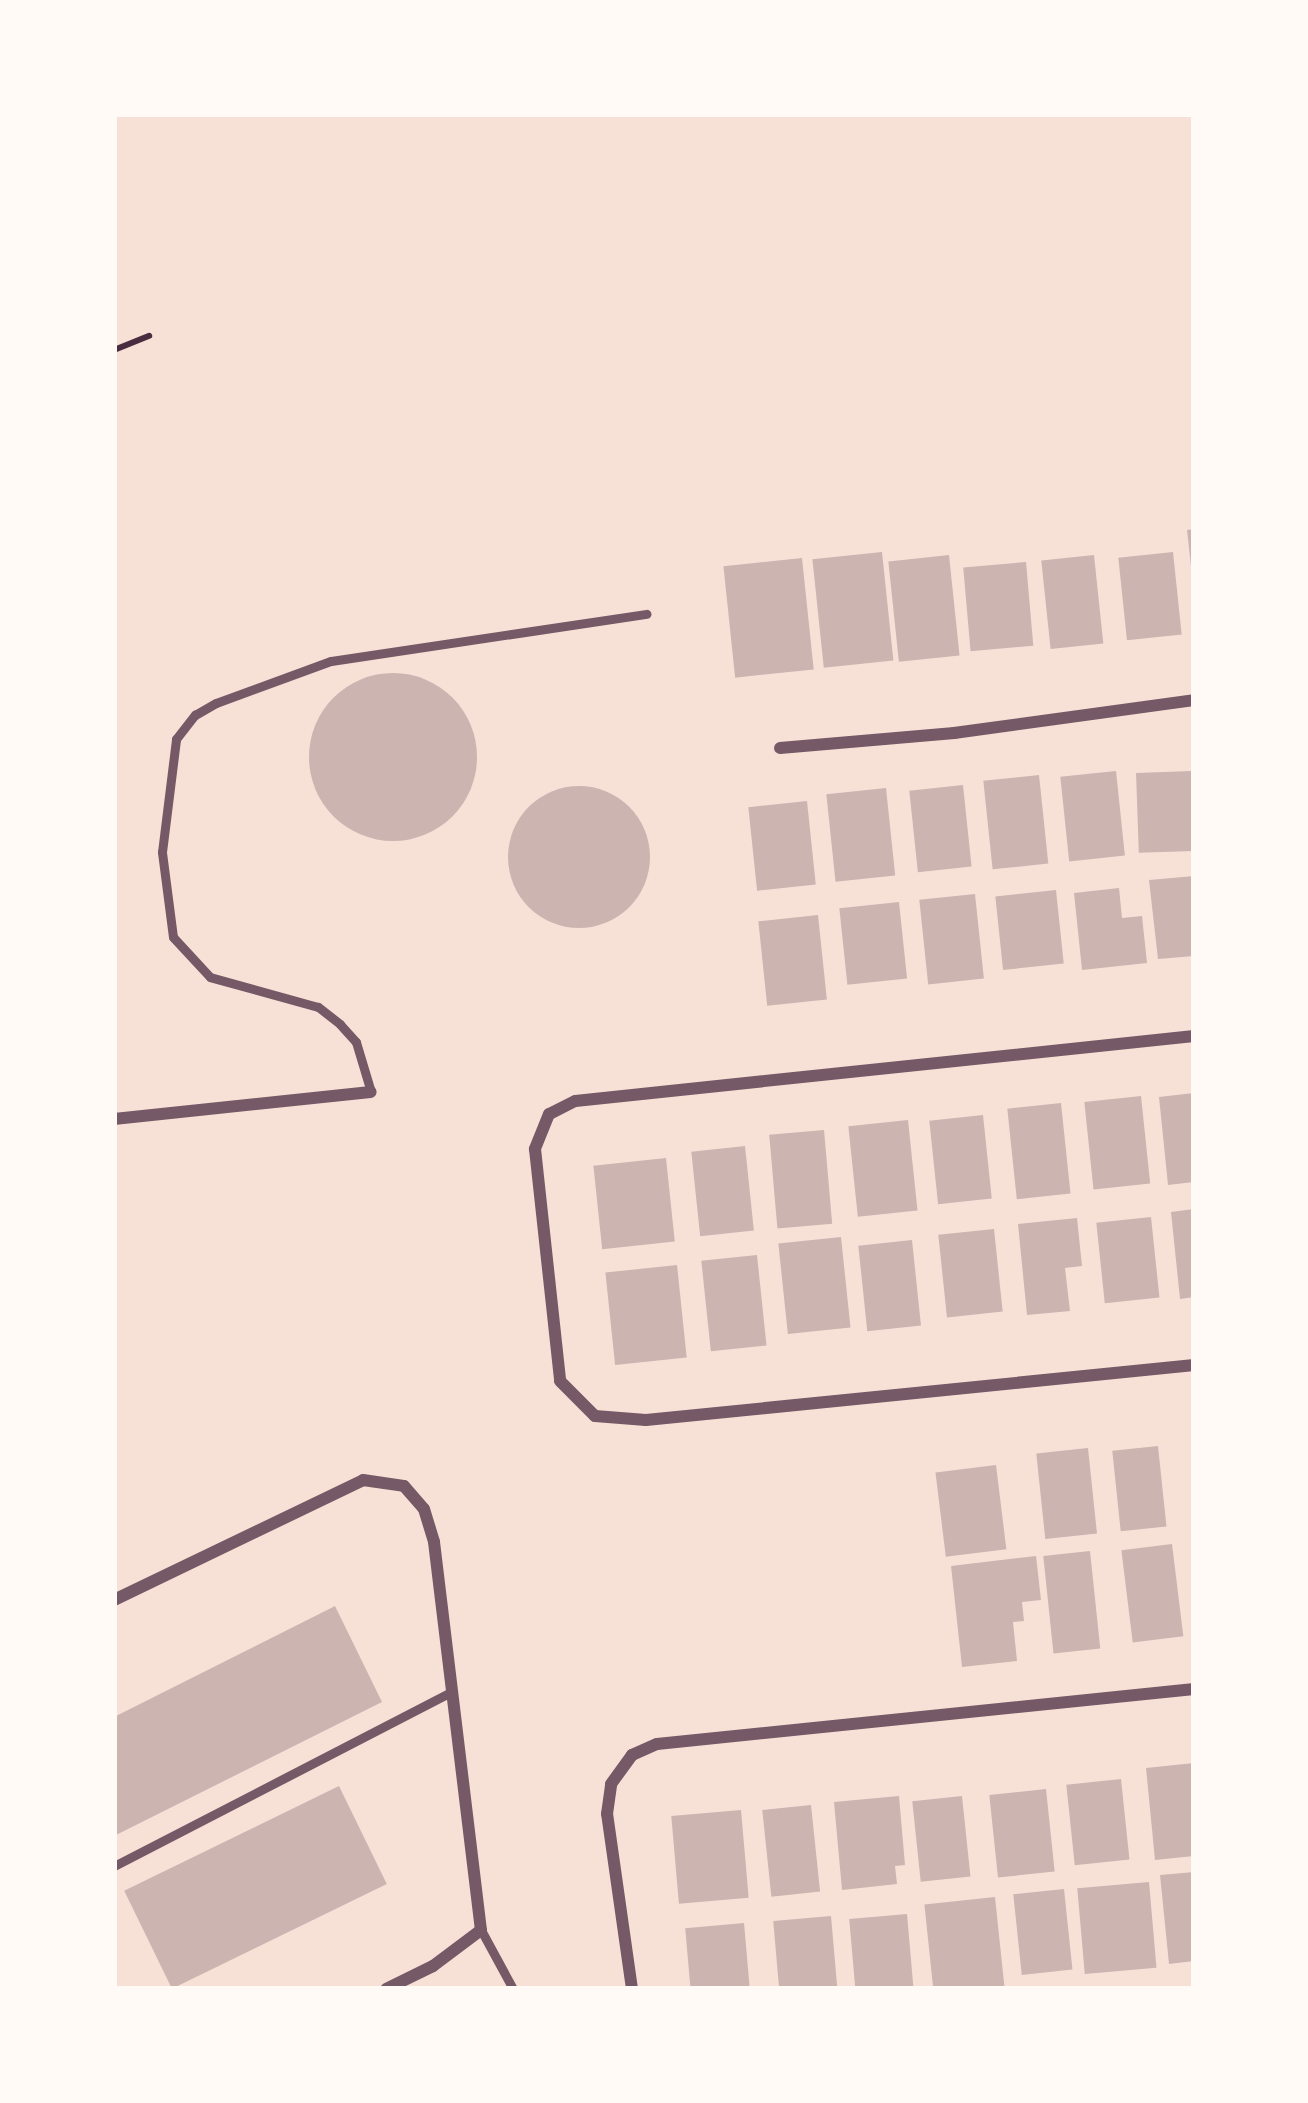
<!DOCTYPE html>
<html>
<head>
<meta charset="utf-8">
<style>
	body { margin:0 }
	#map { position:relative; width:1308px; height:2103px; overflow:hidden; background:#f7e1d7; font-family:"Exo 2",sans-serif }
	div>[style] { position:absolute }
	.building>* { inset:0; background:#ccb4b1; transform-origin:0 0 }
	.round { border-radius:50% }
	.path>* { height:6px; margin:-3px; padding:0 3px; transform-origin:3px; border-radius:3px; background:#4a2c40 }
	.service>* { height:9px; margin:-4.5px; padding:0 4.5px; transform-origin:4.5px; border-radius:4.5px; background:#755966 }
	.minor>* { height:12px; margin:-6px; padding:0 6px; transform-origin:6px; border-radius:6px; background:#755966 }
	span { translate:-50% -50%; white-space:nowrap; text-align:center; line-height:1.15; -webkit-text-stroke:10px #fffaf5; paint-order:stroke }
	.frame { position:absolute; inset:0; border:117px solid #fffaf5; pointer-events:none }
</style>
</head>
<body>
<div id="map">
	<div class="building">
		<i style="clip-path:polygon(1194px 529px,1194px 566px,1191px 566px,1187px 530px)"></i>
		<i style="left:882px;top:552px;width:109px;height:70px;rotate:84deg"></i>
		<i style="left:1173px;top:552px;width:83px;height:55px;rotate:84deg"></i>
		<i style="left:949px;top:555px;width:101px;height:61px;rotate:84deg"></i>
		<i style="left:1094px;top:555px;width:89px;height:53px;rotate:84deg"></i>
		<i style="left:802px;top:558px;width:112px;height:79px;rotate:84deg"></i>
		<i style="left:1026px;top:562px;width:84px;height:63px;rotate:85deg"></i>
		<i class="round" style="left:309px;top:673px;width:168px;height:168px"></i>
		<i style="left:1116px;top:771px;width:85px;height:56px;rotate:84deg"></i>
		<i style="left:1191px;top:771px;width:80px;height:55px;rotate:88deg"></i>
		<i style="left:1039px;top:775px;width:89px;height:56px;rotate:84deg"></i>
		<i style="left:963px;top:785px;width:82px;height:54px;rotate:84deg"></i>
		<i class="round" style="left:508px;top:786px;width:142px;height:142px"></i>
		<i style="left:886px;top:788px;width:88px;height:60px;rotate:84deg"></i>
		<i style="left:807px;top:801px;width:84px;height:59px;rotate:84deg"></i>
		<i style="clip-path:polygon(1194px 876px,1194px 956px,1158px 959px,1149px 880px)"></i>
		<i style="clip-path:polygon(1119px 888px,1122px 918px,1142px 916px,1147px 963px,1082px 970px,1074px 893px)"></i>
		<i style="left:1056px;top:890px;width:74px;height:61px;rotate:84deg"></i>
		<i style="left:975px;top:894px;width:85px;height:56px;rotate:84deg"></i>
		<i style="left:899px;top:902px;width:77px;height:60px;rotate:84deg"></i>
		<i style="left:818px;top:915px;width:85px;height:60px;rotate:84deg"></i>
		<i style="clip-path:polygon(1194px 1093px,1194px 1182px,1168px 1185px,1159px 1097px)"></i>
		<i style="left:1141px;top:1096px;width:88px;height:57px;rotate:84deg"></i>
		<i style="left:1061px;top:1103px;width:91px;height:54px;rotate:84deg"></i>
		<i style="left:983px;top:1115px;width:84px;height:54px;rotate:84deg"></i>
		<i style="left:908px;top:1120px;width:91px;height:60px;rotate:84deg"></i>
		<i style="left:824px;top:1130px;width:94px;height:55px;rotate:85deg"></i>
		<i style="left:745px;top:1146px;width:85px;height:54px;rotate:84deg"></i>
		<i style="left:666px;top:1158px;width:84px;height:73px;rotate:84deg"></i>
		<i style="clip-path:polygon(1194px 1209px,1194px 1297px,1180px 1299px,1171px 1212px)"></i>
		<i style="left:1151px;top:1217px;width:81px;height:55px;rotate:84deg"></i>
		<i style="clip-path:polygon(1077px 1218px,1082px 1266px,1065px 1268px,1070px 1311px,1027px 1315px,1018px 1224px)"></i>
		<i style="left:994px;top:1229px;width:83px;height:56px;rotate:84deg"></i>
		<i style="left:841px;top:1237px;width:91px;height:63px;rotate:84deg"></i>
		<i style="left:912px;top:1240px;width:86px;height:54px;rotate:84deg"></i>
		<i style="left:757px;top:1255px;width:91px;height:56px;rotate:84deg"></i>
		<i style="left:677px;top:1265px;width:93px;height:72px;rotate:84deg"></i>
		<i style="left:1158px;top:1446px;width:81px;height:46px;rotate:84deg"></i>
		<i style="left:1088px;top:1448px;width:86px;height:52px;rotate:84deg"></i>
		<i style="left:996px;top:1465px;width:85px;height:61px;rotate:83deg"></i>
		<i style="left:1172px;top:1544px;width:93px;height:51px;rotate:83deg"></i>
		<i style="left:1090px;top:1551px;width:98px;height:47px;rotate:84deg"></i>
		<i style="clip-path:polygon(1036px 1556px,1041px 1600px,1022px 1602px,1024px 1621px,1013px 1622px,1017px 1661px,962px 1667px,951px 1566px)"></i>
		<i style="clip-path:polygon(335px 1606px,382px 1702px,114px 1836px,114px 1717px)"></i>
		<i style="clip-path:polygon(1194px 1763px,1194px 1856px,1155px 1860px,1146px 1768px)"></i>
		<i style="left:1121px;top:1779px;width:81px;height:55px;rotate:84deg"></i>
		<i style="left:339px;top:1786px;width:109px;height:239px;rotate:64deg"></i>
		<i style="left:1046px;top:1789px;width:83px;height:57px;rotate:84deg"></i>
		<i style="clip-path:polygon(899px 1796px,905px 1865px,895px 1866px,897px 1884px,842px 1890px,834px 1802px)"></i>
		<i style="left:962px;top:1796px;width:81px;height:50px;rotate:84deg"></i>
		<i style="left:811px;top:1805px;width:87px;height:49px;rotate:84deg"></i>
		<i style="left:741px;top:1810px;width:88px;height:70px;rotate:85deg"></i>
		<i style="clip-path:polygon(1194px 1872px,1194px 1961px,1169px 1964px,1160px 1875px)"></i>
		<i style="left:1149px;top:1882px;width:86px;height:72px;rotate:85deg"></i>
		<i style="left:1064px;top:1889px;width:81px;height:51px;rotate:84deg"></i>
		<i style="left:995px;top:1897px;width:92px;height:71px;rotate:84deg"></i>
		<i style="left:907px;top:1914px;width:75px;height:58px;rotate:85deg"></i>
		<i style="left:831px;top:1916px;width:73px;height:58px;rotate:85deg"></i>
		<i style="left:744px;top:1923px;width:66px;height:59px;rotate:85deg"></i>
	</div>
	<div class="path">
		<i style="left:114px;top:350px;width:38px;rotate:-22deg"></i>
	</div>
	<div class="service">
		<i style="left:371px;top:1092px;width:52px;rotate:-106.7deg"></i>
		<i style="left:356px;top:1042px;width:24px;rotate:-132deg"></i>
		<i style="left:340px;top:1024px;width:28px;rotate:-142deg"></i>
		<i style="left:318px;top:1007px;width:112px;rotate:-164.5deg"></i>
		<i style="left:210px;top:977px;width:54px;rotate:-132.8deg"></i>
		<i style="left:173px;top:937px;width:86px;rotate:-97.4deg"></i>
		<i style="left:162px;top:852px;width:114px;rotate:-82.9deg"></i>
		<i style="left:176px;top:739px;width:31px;rotate:-52deg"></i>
		<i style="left:195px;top:715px;width:24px;rotate:-30deg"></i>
		<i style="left:216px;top:703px;width:122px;rotate:-20.1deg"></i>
		<i style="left:331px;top:661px;width:319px;rotate:-8.5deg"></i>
		<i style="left:114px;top:1866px;width:377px;rotate:-27.3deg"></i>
		<i style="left:481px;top:1930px;width:67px;rotate:61.5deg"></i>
	</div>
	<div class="minor">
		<i style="left:780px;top:748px;width:175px;rotate:-4.9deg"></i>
		<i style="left:954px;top:733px;width:242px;rotate:-7.8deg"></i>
		<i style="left:1194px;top:1036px;width:622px;rotate:174.01deg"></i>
		<i style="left:575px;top:1101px;width:29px;rotate:153deg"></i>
		<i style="left:549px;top:1114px;width:38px;rotate:112deg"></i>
		<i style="left:535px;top:1149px;width:233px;rotate:83.8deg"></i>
		<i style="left:560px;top:1381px;width:49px;rotate:45deg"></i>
		<i style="left:595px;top:1416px;width:51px;rotate:4.5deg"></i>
		<i style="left:646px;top:1420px;width:551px;rotate:-5.73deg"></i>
		<i style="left:114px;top:1119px;width:258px;rotate:-6deg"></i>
		<i style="left:114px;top:1600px;width:276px;rotate:-25.7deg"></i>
		<i style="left:363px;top:1480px;width:41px;rotate:8.3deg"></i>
		<i style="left:404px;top:1486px;width:30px;rotate:49deg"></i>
		<i style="left:424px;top:1509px;width:34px;rotate:73deg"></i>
		<i style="left:434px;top:1542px;width:391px;rotate:83.1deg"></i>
		<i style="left:481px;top:1930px;width:60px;rotate:143.1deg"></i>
		<i style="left:433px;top:1966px;width:52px;rotate:153.9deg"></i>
		<i style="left:632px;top:1989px;width:177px;rotate:-98.1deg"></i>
		<i style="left:607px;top:1814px;width:30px;rotate:-82deg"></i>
		<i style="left:611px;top:1784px;width:36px;rotate:-54deg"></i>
		<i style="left:632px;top:1755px;width:27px;rotate:-24deg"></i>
		<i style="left:657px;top:1744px;width:540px;rotate:-5.85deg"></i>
	</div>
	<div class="frame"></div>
</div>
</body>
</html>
